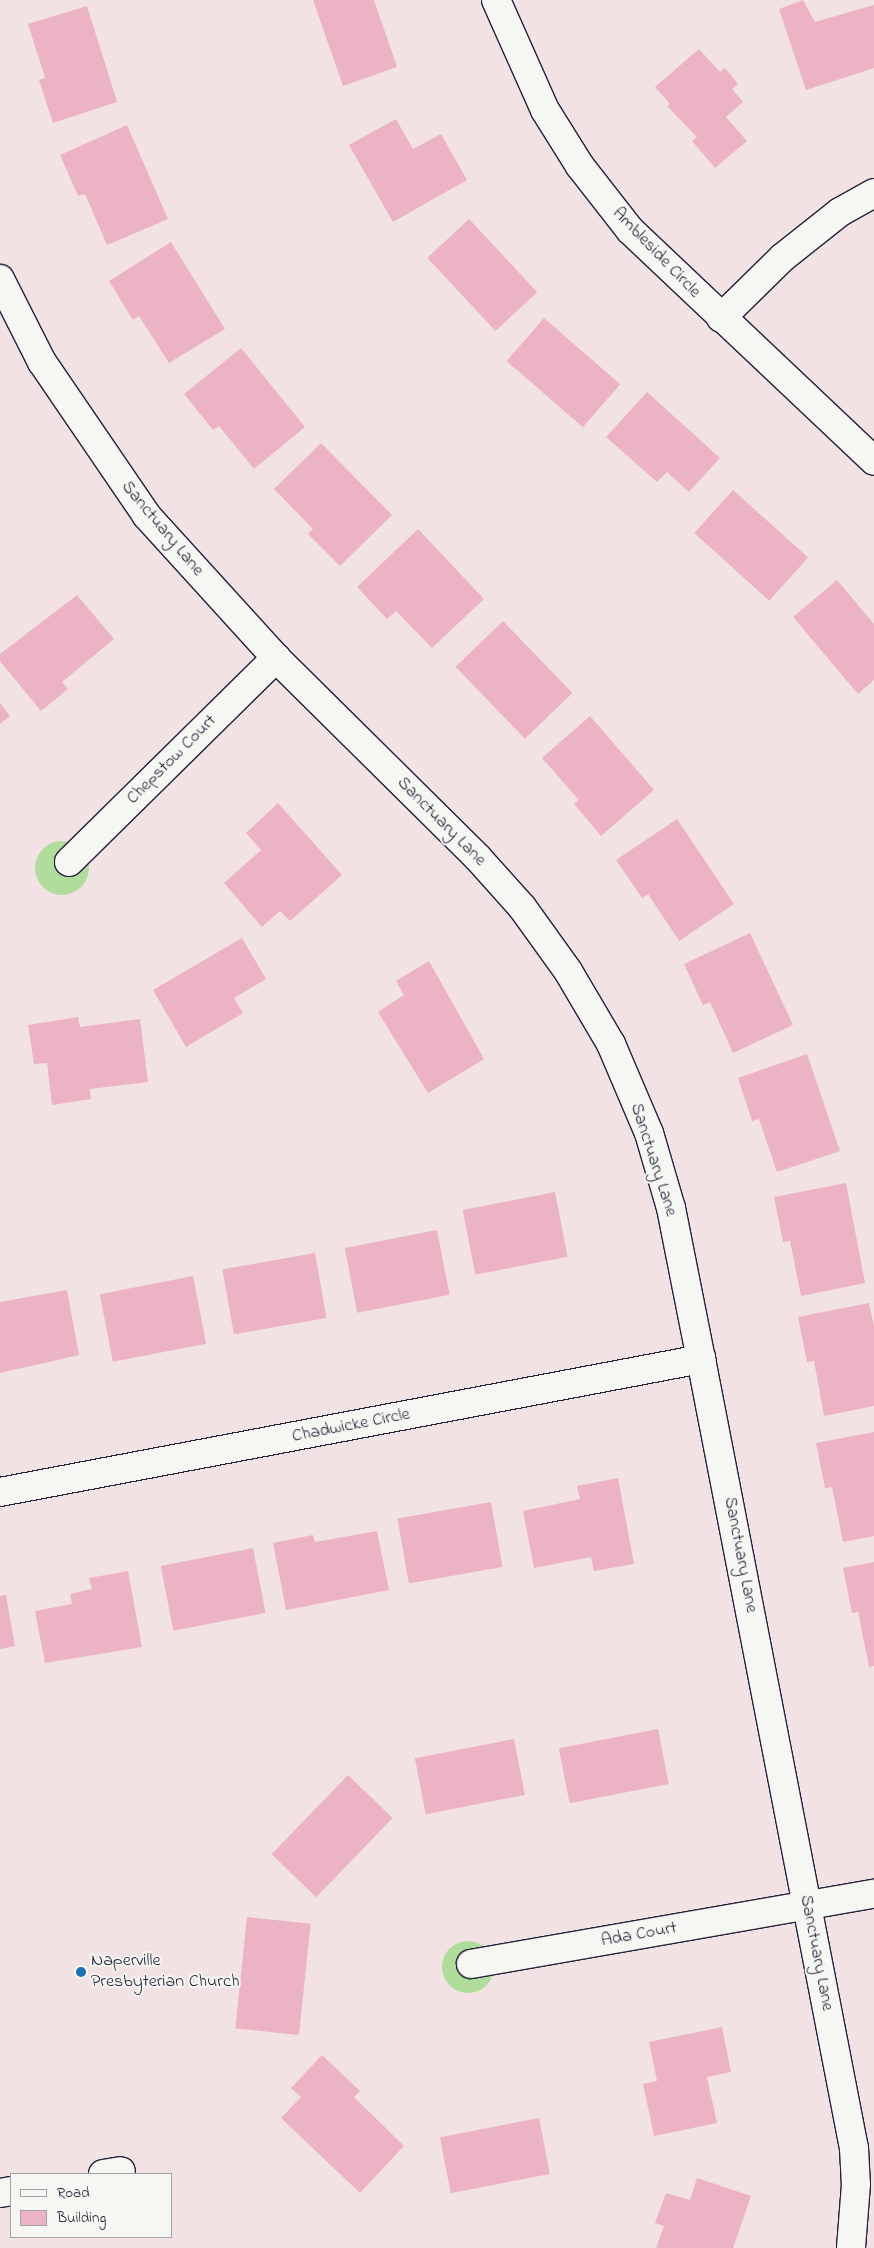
<!DOCTYPE html>
<html>
<head>
<meta charset="utf-8">
<style>
	body { margin:0 }
	#map { position:relative; width:874px; height:2248px; overflow:hidden; background:#f3e2e4; font-family:"Indie Flower",sans-serif }
	div>[style] { position:absolute }
	.green>* { inset:0; background:#b0dd9c }
	.round { border-radius:50% }
	.building>* { inset:0; background:#ecb3c4; transform-origin:0 0 }
	.roads { filter:drop-shadow(1px 0 #22223b) drop-shadow(-1px 0 #22223b) drop-shadow(0 1px #22223b) drop-shadow(0 -1px #22223b) }
	.minor>* { height:28px; margin:-14px; padding:0 14px; transform-origin:14px; border-radius:14px; background:#f6f6f2 }
	.dots>* { width:14px; height:14px; translate:-50% -50%; box-sizing:border-box; border:2px solid #f6f6f2; border-radius:50% }
	span { translate:-50% -50%; white-space:nowrap; text-align:center; line-height:1.15; -webkit-text-stroke:4px #f6f6f2; paint-order:stroke }
	.street-label { font-size:18px; color:#22223b }
	.poi-label { font-size:18px; color:#22223b }
	.left { translate:0 -50%; text-align:left }
	.legend { position:absolute; left:10px; top:2173px; width:162px; height:65px; box-sizing:border-box; background:#f6f6f2; border:1px solid #a1a1a9; margin:0; padding:6px 9px; list-style:none; font-size:15px; color:#22223b }
	.legend li { display:flex; align-items:center; gap:10px; height:25px }
	.legend b { width:25px; border:1px solid #a1a1a9 }
</style>
</head>
<body>
<div id="map">
	<div class="green">
		<i class="round" style="left:35px;top:841px;width:54px;height:54px"></i>
		<i class="round" style="left:442px;top:1941px;width:52px;height:52px"></i>
	</div>
	<div class="building">
		<i style="clip-path:polygon(313px 0,374px 0,397px 67px,343px 86px)"></i>
		<i style="clip-path:polygon(803px 0,815px 22px,874px 5px,874px 68px,806px 90px,779px 9px)"></i>
		<i style="clip-path:polygon(87px 6px,117px 102px,53px 123px,39px 80px,45px 78px,28px 24px)"></i>
		<i style="clip-path:polygon(699px 49px,720px 72px,725px 68px,738px 84px,732px 89px,743px 102px,726px 117px,747px 141px,715px 168px,692px 141px,697px 137px,667px 106px,670px 104px,655px 87px)"></i>
		<i style="clip-path:polygon(396px 119px,413px 149px,441px 134px,467px 180px,393px 222px,349px 145px)"></i>
		<i style="clip-path:polygon(127px 125px,168px 219px,107px 245px,85px 194px,78px 196px,60px 155px)"></i>
		<i style="left:469px;top:219px;width:100px;height:57px;rotate:47deg"></i>
		<i style="clip-path:polygon(171px 242px,225px 329px,169px 363px,139px 316px,133px 320px,109px 281px)"></i>
		<i style="left:544px;top:318px;width:101px;height:57px;rotate:41deg"></i>
		<i style="clip-path:polygon(241px 348px,305px 427px,254px 469px,219px 426px,213px 430px,184px 394px)"></i>
		<i style="clip-path:polygon(647px 392px,720px 458px,689px 492px,667px 472px,657px 482px,606px 437px)"></i>
		<i style="clip-path:polygon(321px 443px,392px 515px,340px 566px,308px 534px,313px 529px,274px 489px)"></i>
		<i style="left:733px;top:490px;width:101px;height:58px;rotate:42deg"></i>
		<i style="clip-path:polygon(418px 529px,484px 599px,432px 648px,396px 611px,387px 619px,357px 587px)"></i>
		<i style="clip-path:polygon(837px 580px,874px 624px,874px 680px,858px 694px,793px 617px)"></i>
		<i style="clip-path:polygon(77px 595px,114px 639px,62px 682px,68px 689px,41px 711px,0 661px,0 654px)"></i>
		<i style="left:503px;top:621px;width:100px;height:66px;rotate:46deg"></i>
		<i style="clip-path:polygon(0 703px,10px 716px,0 724px)"></i>
		<i style="clip-path:polygon(590px 716px,654px 790px,601px 836px,574px 804px,579px 800px,542px 758px)"></i>
		<i style="clip-path:polygon(278px 803px,342px 875px,290px 921px,280px 911px,262px 927px,224px 883px,261px 850px,246px 833px)"></i>
		<i style="clip-path:polygon(677px 819px,734px 904px,679px 941px,648px 894px,642px 898px,616px 860px)"></i>
		<i style="clip-path:polygon(750px 933px,793px 1025px,733px 1053px,710px 1002px,703px 1005px,684px 964px)"></i>
		<i style="clip-path:polygon(242px 938px,266px 979px,234px 998px,243px 1013px,186px 1047px,153px 990px)"></i>
		<i style="clip-path:polygon(429px 961px,484px 1059px,428px 1093px,378px 1012px,404px 995px,396px 981px)"></i>
		<i style="clip-path:polygon(78px 1017px,80px 1027px,140px 1019px,148px 1082px,90px 1089px,91px 1099px,52px 1105px,47px 1063px,34px 1064px,28px 1025px)"></i>
		<i style="clip-path:polygon(807px 1054px,840px 1151px,777px 1172px,759px 1119px,752px 1121px,738px 1078px)"></i>
		<i style="clip-path:polygon(846px 1183px,865px 1283px,801px 1296px,790px 1241px,783px 1242px,774px 1197px)"></i>
		<i style="left:555px;top:1192px;width:66px;height:94px;rotate:79deg"></i>
		<i style="left:437px;top:1230px;width:66px;height:94px;rotate:79deg"></i>
		<i style="left:315px;top:1253px;width:66px;height:94px;rotate:80deg"></i>
		<i style="left:193px;top:1276px;width:69px;height:95px;rotate:79deg"></i>
		<i style="clip-path:polygon(67px 1290px,79px 1355px,0 1373px,0 1302px)"></i>
		<i style="clip-path:polygon(869px 1303px,874px 1326px,874px 1406px,824px 1416px,814px 1361px,807px 1362px,798px 1317px)"></i>
		<i style="clip-path:polygon(874px 1432px,874px 1536px,843px 1542px,832px 1487px,825px 1488px,816px 1443px)"></i>
		<i style="clip-path:polygon(618px 1478px,634px 1564px,594px 1571px,591px 1557px,534px 1568px,523px 1511px,580px 1499px,577px 1486px)"></i>
		<i style="left:491px;top:1502px;width:66px;height:95px;rotate:80deg"></i>
		<i style="clip-path:polygon(377px 1531px,389px 1590px,286px 1610px,273px 1543px,313px 1535px,315px 1542px)"></i>
		<i style="left:253px;top:1548px;width:66px;height:94px;rotate:79deg"></i>
		<i style="clip-path:polygon(874px 1562px,874px 1666px,869px 1667px,858px 1612px,852px 1613px,843px 1568px)"></i>
		<i style="clip-path:polygon(128px 1571px,142px 1647px,45px 1663px,35px 1611px,72px 1604px,70px 1594px,92px 1589px,89px 1578px)"></i>
		<i style="clip-path:polygon(6px 1595px,15px 1646px,0 1649px,0 1596px)"></i>
		<i style="left:658px;top:1729px;width:56px;height:101px;rotate:79deg"></i>
		<i style="left:514px;top:1739px;width:57px;height:101px;rotate:79deg"></i>
		<i style="left:348px;top:1775px;width:62px;height:110px;rotate:44deg"></i>
		<i style="left:247px;top:1917px;width:64px;height:112px;rotate:6deg"></i>
		<i style="clip-path:polygon(722px 2027px,731px 2072px,707px 2077px,717px 2123px,654px 2136px,643px 2084px,657px 2081px,649px 2042px)"></i>
		<i style="clip-path:polygon(322px 2055px,360px 2091px,354px 2097px,404px 2146px,360px 2193px,281px 2118px,301px 2097px,291px 2088px)"></i>
		<i style="left:539px;top:2118px;width:57px;height:101px;rotate:79deg"></i>
		<i style="clip-path:polygon(697px 2178px,751px 2196px,733px 2248px,656px 2248px,664px 2226px,655px 2223px,666px 2193px,690px 2200px)"></i>
	</div>
	<div class="roads">
		<div class="minor">
			<i style="left:496px;top:0;width:120px;rotate:66deg"></i>
			<i style="left:545px;top:110px;width:66px;rotate:58deg"></i>
			<i style="left:580px;top:166px;width:81px;rotate:52deg"></i>
			<i style="left:630px;top:230px;width:336px;rotate:43.4deg"></i>
			<i style="left:0;top:279px;width:93px;rotate:63.2deg"></i>
			<i style="left:42px;top:362px;width:186px;rotate:55.7deg"></i>
			<i style="left:147px;top:516px;width:192px;rotate:47.7deg"></i>
			<i style="left:276px;top:658px;width:284px;rotate:44.7deg"></i>
			<i style="left:478px;top:858px;width:66px;rotate:48.1deg"></i>
			<i style="left:522px;top:907px;width:79px;rotate:54.3deg"></i>
			<i style="left:568px;top:971px;width:85px;rotate:59.5deg"></i>
			<i style="left:611px;top:1044px;width:97px;rotate:66.9deg"></i>
			<i style="left:649px;top:1133px;width:78px;rotate:73.7deg"></i>
			<i style="left:671px;top:1208px;width:154px;rotate:78.8deg"></i>
			<i style="left:701px;top:1359px;width:804px;rotate:79.03deg"></i>
			<i style="left:854px;top:2148px;width:36px;rotate:87deg"></i>
			<i style="left:856px;top:2184px;width:64px;rotate:94.5deg"></i>
			<i style="left:721px;top:318px;width:86px;rotate:-44.5deg"></i>
			<i style="left:782px;top:258px;width:74px;rotate:-38.4deg"></i>
			<i style="left:840px;top:212px;width:39px;rotate:-29deg"></i>
			<i style="left:69px;top:862px;width:291px;rotate:-44.6deg"></i>
			<i style="left:0;top:1492px;width:714px;rotate:-10.74deg"></i>
			<i style="left:471px;top:1964px;width:409px;rotate:-9.9deg"></i>
			<i style="left:103px;top:2174px;width:18px;rotate:-9deg"></i>
			<i style="left:0;top:2193px;width:11px;rotate:-10deg"></i>
		</div>
	</div>
	<div class="dots">
		<i style="left:81px;top:1972px;background:#1f6fb2"></i>
	</div>
	<div class="street-label">
		<span style="left:656px;top:253px;rotate:46deg">Ambleside Circle</span>
		<span style="left:162px;top:529px;rotate:50deg">Sanctuary Lane</span>
		<span style="left:172px;top:760px;rotate:-45deg">Chepstow Court</span>
		<span style="left:441px;top:822px;rotate:45deg">Sanctuary Lane</span>
		<span style="left:653px;top:1160px;rotate:72deg">Sanctuary Lane</span>
		<span style="left:351px;top:1426px;rotate:-11deg">Chadwicke Circle</span>
		<span style="left:740px;top:1555px;rotate:79deg">Sanctuary Lane</span>
		<span style="left:639px;top:1935px;rotate:-10deg">Ada Court</span>
		<span style="left:816px;top:1953px;rotate:79deg">Sanctuary Lane</span>
	</div>
	<div class="poi-label">
		<span class="left" style="left:91px;top:1972px">Naperville<br>Presbyterian Church</span>
	</div>
	<ul class="legend">
	<li><b style="height:6px;background:#f6f6f2"></b>Road</li>
	<li><b style="height:14px;background:#ecb3c4"></b>Building</li>
	</ul>
</div>
</body>
</html>
